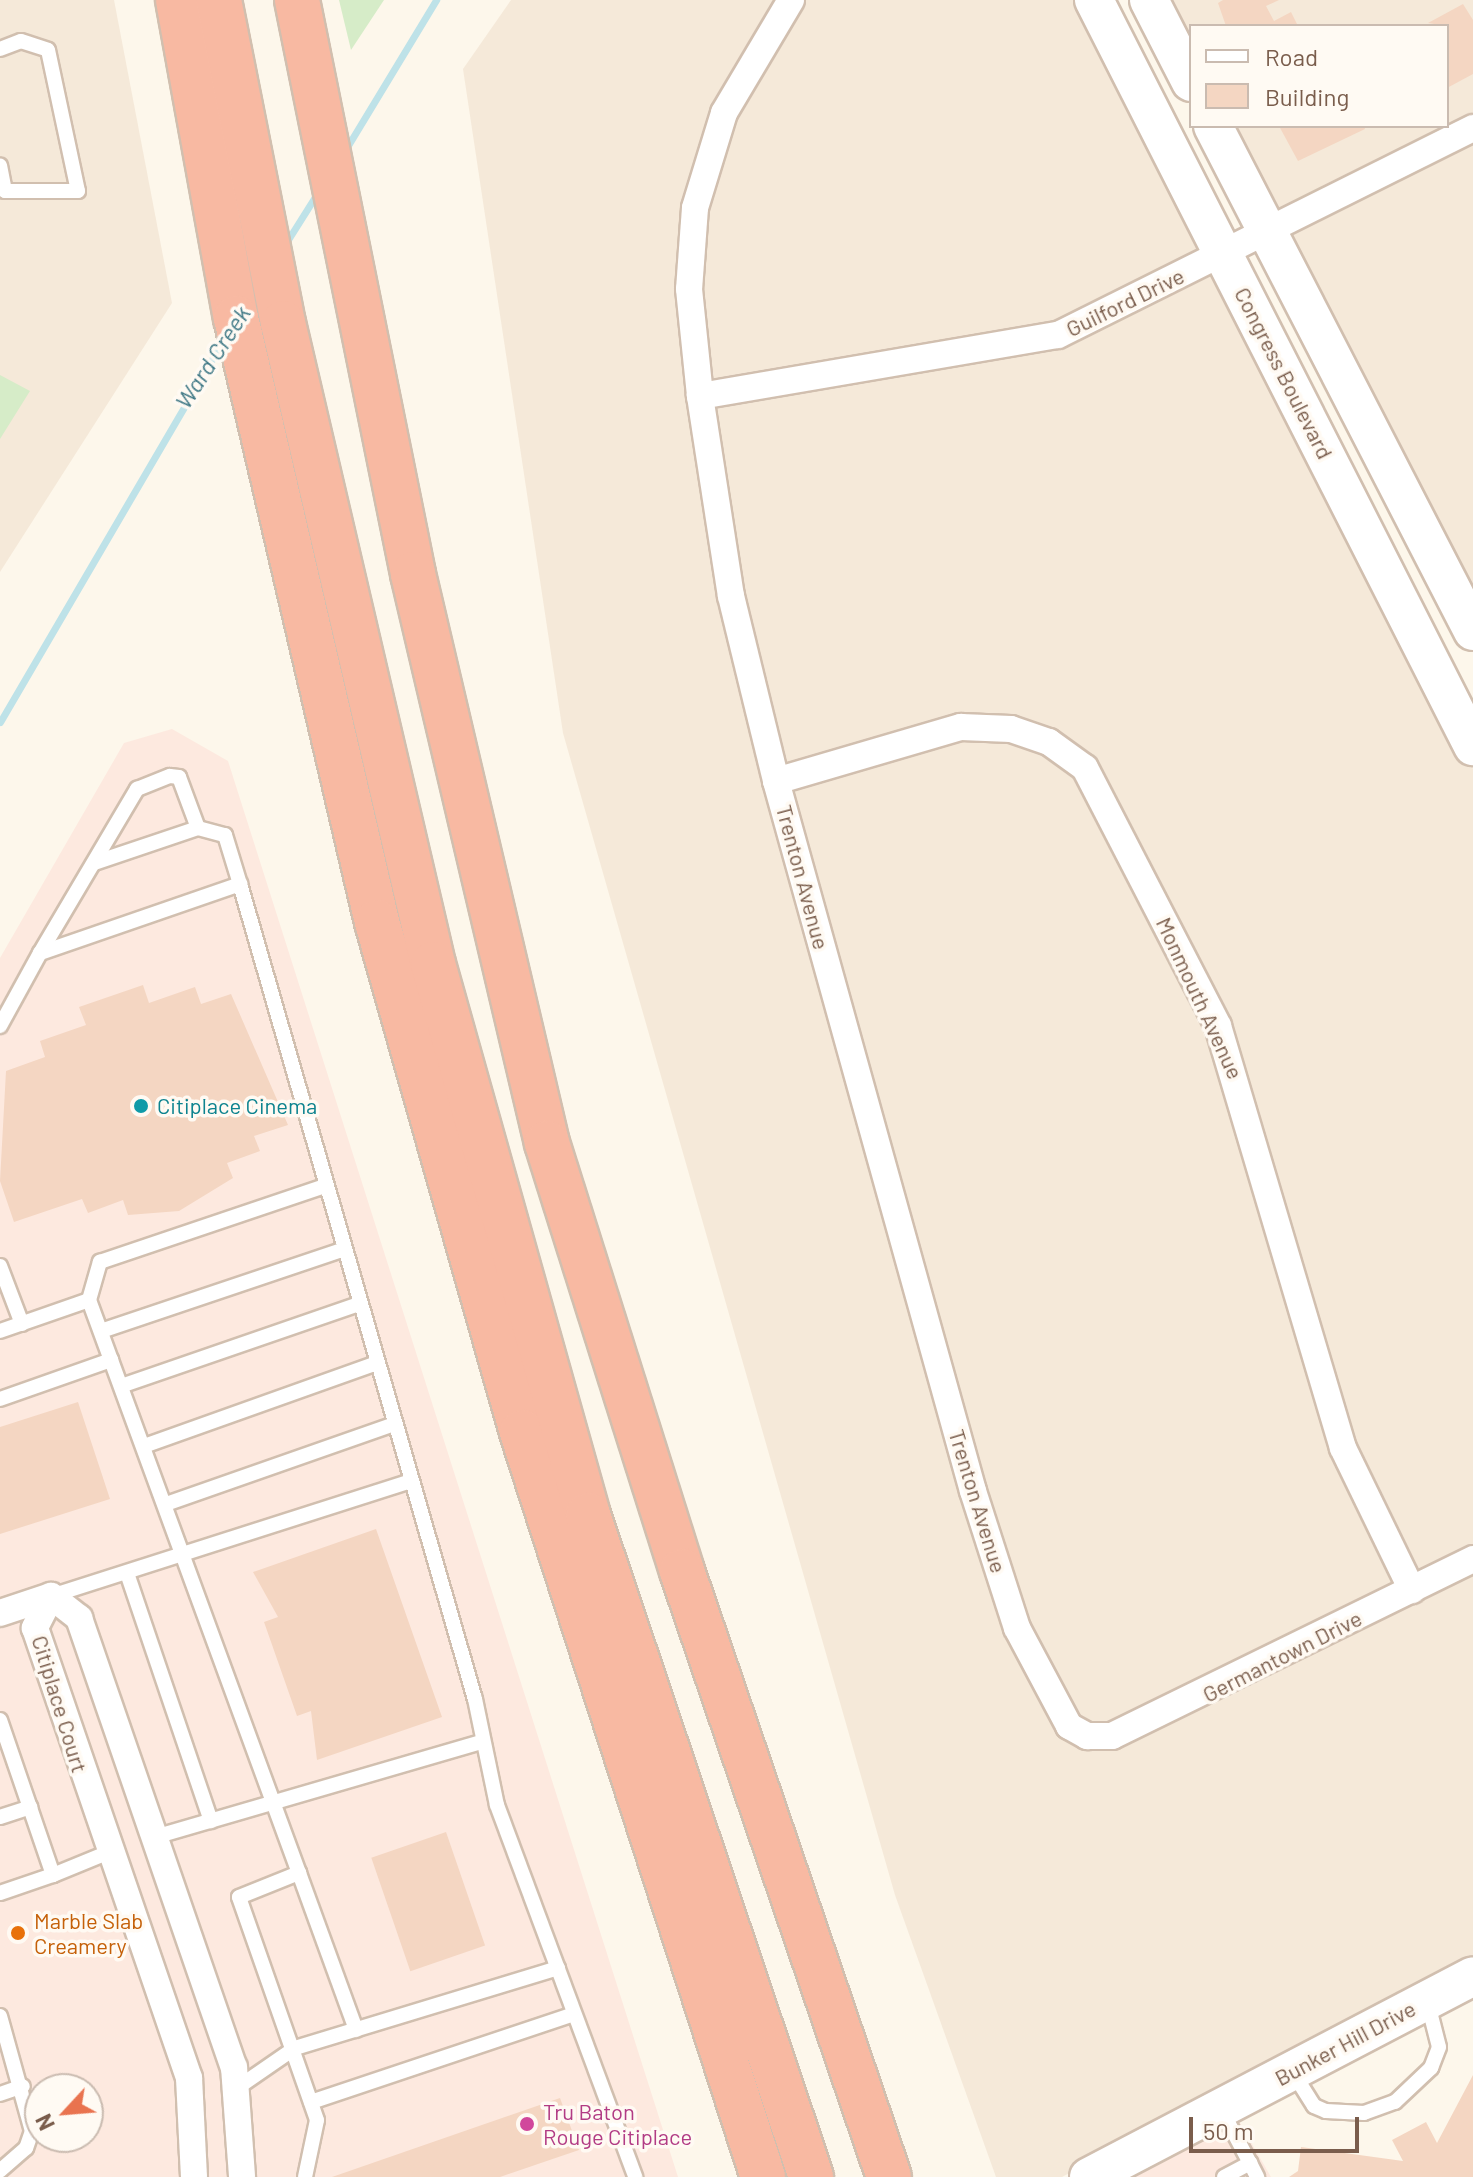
<!DOCTYPE html>
<html>
<head>
<meta charset="utf-8">
<style>
	body { margin:0 }
	#map { position:relative; width:1473px; height:2177px; overflow:hidden; background:#fdf7eb; font-family:Barlow,sans-serif }
	div>[style] { position:absolute }
	.residential>* { inset:0; background:#f5e9d9 }
	.commercial>* { inset:0; background:#fde9df }
	.green>* { inset:0; background:#d6ecc8 }
	.stream>* { height:7px; margin:-3.5px; padding:0 3.5px; transform-origin:3.5px; border-radius:3.5px; background:#bee2e8 }
	.building>* { inset:0; background:#f4d6c2; transform-origin:0 0 }
	.roads { filter:drop-shadow(2px 0 #d1bfaf) drop-shadow(-2px 0 #d1bfaf) drop-shadow(0 2px #d1bfaf) drop-shadow(0 -2px #d1bfaf) }
	.lane>* { height:14px; margin:-7px; padding:0 7px; transform-origin:7px; border-radius:7px; background:#fff }
	.street>* { height:26px; margin:-13px; padding:0 13px; transform-origin:13px; border-radius:13px; background:#fff }
	.secondary>* { height:38px; margin:-19px; padding:0 19px; transform-origin:19px; border-radius:19px; background:#fff }
	.highway>* { height:44px; margin:-22px; padding:0 22px; transform-origin:22px; border-radius:22px; background:#f8b9a2 }
	.dots>* { width:22px; height:22px; translate:-50% -50%; box-sizing:border-box; border:4px solid #fffaf3; border-radius:50% }
	span { translate:-50% -50%; white-space:nowrap; text-align:center; line-height:1.15; -webkit-text-stroke:7px #fffaf3; paint-order:stroke }
	.street-label { font-size:22px; color:#7a5d4c }
	.culture-label { font-size:22px; color:#0d838f }
	.left { translate:0 -50%; text-align:left }
	.food-label { font-size:22px; color:#c56008 }
	.hotel-label { font-size:22px; color:#b23c85 }
	.water-label { font-size:24px; color:#427a87; font-style:italic }
	.legend { position:absolute; left:1189px; top:24px; width:260px; height:104px; box-sizing:border-box; background:#fffaf3; border:2px solid #cabbb0; margin:0; padding:10px 14px; list-style:none; font-size:24px; color:#7a5d4c }
	.legend li { display:flex; align-items:center; gap:16px; height:40px }
	.legend b { width:40px; border:2px solid #cabbb0 }
	.north { position:absolute; left:24px; top:2073px; width:80px; height:80px; box-sizing:border-box; background:#fffaf3; border:2px solid #cabbb0; border-radius:50%; rotate:244deg; font-size:22px; font-weight:700; line-height:32px; text-align:center; color:#7a5d4c }
	.north::after { content:''; display:block; margin:auto; width:28px; height:36px; background:#e9734f; clip-path:polygon(50% 0,100% 100%,50% 72%,0 100%) }
	.scale { position:absolute; left:1189px; top:2117px; width:170px; height:36px; box-sizing:border-box; border:4px solid #7a5d4c; border-top:0; padding-left:10px; font-size:24px; line-height:28px; white-space:nowrap; color:#7a5d4c; -webkit-text-stroke:6px #fffaf3; paint-order:stroke }
</style>
</head>
<body>
<div id="map">
	<div class="residential">
		<i style="clip-path:polygon(0 0,114px 0,172px 303px,0 572px)"></i>
		<i style="clip-path:polygon(511px 0,1082px 0,1473px 769px,1473px 1961px,1062px 2177px,996px 2177px,895px 1895px,563px 733px,463px 69px)"></i>
		<i style="clip-path:polygon(1169px 0,1473px 0,1473px 599px,1233px 126px,1447px 126px,1447px 26px,1191px 26px,1191px 44px)"></i>
	</div>
	<div class="commercial">
		<i style="clip-path:polygon(evenodd,172px 729px,228px 761px,678px 2177px,0 2177px,0 958px,124px 743px,172px 729px,40px 2089px,88px 2089px,88px 2137px,40px 2137px,40px 2089px)"></i>
		<i style="clip-path:polygon(1229px 2104px,1271px 2177px,1089px 2177px)"></i>
	</div>
	<div class="green">
		<i style="clip-path:polygon(339px 0,384px 0,351px 50px)"></i>
		<i style="clip-path:polygon(0 375px,30px 391px,0 439px)"></i>
	</div>
	<div class="stream">
		<i style="left:344px;top:152px;width:178px;rotate:-58.8deg"></i>
		<i style="left:284px;top:246px;width:64px;rotate:-57.8deg"></i>
		<i style="left:0;top:722px;width:446px;rotate:-59.7deg"></i>
	</div>
	<div class="building">
		<i style="clip-path:polygon(1223px 0,1279px 0,1266px 6px,1274px 21px,1291px 12px,1298px 26px,1226px 26px,1218px 3px)"></i>
		<i style="clip-path:polygon(1463px 4px,1473px 20px,1473px 74px,1447px 88px,1447px 26px,1428px 23px)"></i>
		<i style="clip-path:polygon(1279px 126px,1364px 126px,1365px 129px,1298px 161px)"></i>
		<i style="clip-path:polygon(143px 985px,149px 1003px,195px 987px,201px 1004px,231px 994px,288px 1125px,254px 1136px,260px 1151px,227px 1163px,233px 1178px,179px 1211px,128px 1215px,123px 1200px,88px 1213px,82px 1199px,14px 1222px,0 1181px,6px 1071px,45px 1057px,40px 1041px,86px 1025px,79px 1007px)"></i>
		<i style="clip-path:polygon(78px 1402px,110px 1499px,0 1534px,0 1427px)"></i>
		<i style="clip-path:polygon(376px 1529px,442px 1717px,317px 1760px,311px 1711px,297px 1716px,264px 1622px,278px 1617px,253px 1572px)"></i>
		<i style="left:446px;top:1832px;width:120px;height:79px;rotate:71deg"></i>
		<i style="clip-path:polygon(1473px 2075px,1473px 2177px,1289px 2177px,1298px 2171px,1301px 2147px,1403px 2161px,1392px 2140px,1426px 2122px,1437px 2143px)"></i>
		<i style="clip-path:polygon(560px 2098px,579px 2150px,500px 2177px,332px 2177px)"></i>
	</div>
	<div class="roads">
		<div class="lane">
			<i style="left:0;top:49px;width:22px;rotate:-21deg"></i>
			<i style="left:21px;top:41px;width:28px;rotate:18deg"></i>
			<i style="left:48px;top:50px;width:144px;rotate:78deg"></i>
			<i style="left:78px;top:191px;width:73px;rotate:180deg"></i>
			<i style="left:5px;top:191px;width:26px;rotate:-101deg"></i>
			<i style="left:94px;top:863px;width:110px;rotate:-18.6deg"></i>
			<i style="left:40px;top:953px;width:191px;rotate:-59.4deg"></i>
			<i style="left:137px;top:789px;width:35px;rotate:-22deg"></i>
			<i style="left:170px;top:776px;width:9px;rotate:6deg"></i>
			<i style="left:179px;top:777px;width:54px;rotate:69.6deg"></i>
			<i style="left:198px;top:828px;width:28px;rotate:15deg"></i>
			<i style="left:225px;top:835px;width:51px;rotate:73deg"></i>
			<i style="left:0;top:1026px;width:83px;rotate:-61.3deg"></i>
			<i style="left:40px;top:953px;width:212px;rotate:-19deg"></i>
			<i style="left:240px;top:884px;width:848px;rotate:73.92deg"></i>
			<i style="left:475px;top:1699px;width:108px;rotate:78.3deg"></i>
			<i style="left:497px;top:1805px;width:397px;rotate:69.6deg"></i>
			<i style="left:0;top:1266px;width:62px;rotate:69.2deg"></i>
			<i style="left:0;top:1331px;width:94px;rotate:-19.2deg"></i>
			<i style="left:101px;top:1331px;width:256px;rotate:-18.6deg"></i>
			<i style="left:121px;top:1386px;width:252px;rotate:-19deg"></i>
			<i style="left:0;top:1399px;width:118px;rotate:-19.4deg"></i>
			<i style="left:144px;top:1446px;width:247px;rotate:-19.6deg"></i>
			<i style="left:166px;top:1504px;width:242px;rotate:-19.3deg"></i>
			<i style="left:127px;top:1573px;width:262px;rotate:71.3deg"></i>
			<i style="left:51px;top:1596px;width:378px;rotate:-17.7deg"></i>
			<i style="left:0;top:1720px;width:164px;rotate:71.1deg"></i>
			<i style="left:53px;top:1875px;width:58px;rotate:-22.2deg"></i>
			<i style="left:0;top:1817px;width:32px;rotate:-18deg"></i>
			<i style="left:151px;top:1838px;width:344px;rotate:-16.2deg"></i>
			<i style="left:299px;top:1873px;width:167px;rotate:70deg"></i>
			<i style="left:0;top:1893px;width:56px;rotate:-18.8deg"></i>
			<i style="left:0;top:2016px;width:119px;rotate:74.5deg"></i>
			<i style="left:32px;top:2131px;width:18px;rotate:109deg"></i>
			<i style="left:26px;top:2148px;width:35px;rotate:139deg"></i>
			<i style="left:1292px;top:2071px;width:41px;rotate:57.8deg"></i>
			<i style="left:1314px;top:2106px;width:13px;rotate:23deg"></i>
			<i style="left:1326px;top:2111px;width:38px;rotate:3deg"></i>
			<i style="left:1364px;top:2113px;width:33px;rotate:-20deg"></i>
			<i style="left:1395px;top:2102px;width:50px;rotate:-43.4deg"></i>
			<i style="left:1431px;top:2068px;width:22px;rotate:-69deg"></i>
			<i style="left:1439px;top:2047px;width:49px;rotate:-104.3deg"></i>
			<i style="left:237px;top:2088px;width:70px;rotate:-34.6deg"></i>
			<i style="left:295px;top:2048px;width:275px;rotate:-16.9deg"></i>
			<i style="left:0;top:2094px;width:24px;rotate:-19deg"></i>
			<i style="left:311px;top:2102px;width:277px;rotate:-18.5deg"></i>
			<i style="left:1222px;top:2111px;width:59px;rotate:61.7deg"></i>
			<i style="left:305px;top:2177px;width:58px;rotate:-78.1deg"></i>
			<i style="left:317px;top:2120px;width:236px;rotate:-109.3deg"></i>
			<i style="left:239px;top:1897px;width:65px;rotate:-21.8deg"></i>
			<i style="left:299px;top:1873px;width:610px;rotate:-110.13deg"></i>
			<i style="left:89px;top:1300px;width:40px;rotate:-74deg"></i>
			<i style="left:100px;top:1262px;width:237px;rotate:-18.7deg"></i>
			<i style="left:1224px;top:2177px;width:30px;rotate:-28deg"></i>
			<i style="left:1250px;top:2163px;width:16px;rotate:63deg"></i>
		</div>
		<div class="street">
			<i style="left:791px;top:0;width:131px;rotate:120.7deg"></i>
			<i style="left:724px;top:113px;width:99px;rotate:107deg"></i>
			<i style="left:695px;top:208px;width:81px;rotate:94.2deg"></i>
			<i style="left:689px;top:289px;width:108px;rotate:84.1deg"></i>
			<i style="left:700px;top:396px;width:202px;rotate:81.2deg"></i>
			<i style="left:731px;top:596px;width:190px;rotate:76.3deg"></i>
			<i style="left:776px;top:781px;width:737px;rotate:74.49deg"></i>
			<i style="left:973px;top:1491px;width:144px;rotate:72.2deg"></i>
			<i style="left:1017px;top:1628px;width:111px;rotate:62deg"></i>
			<i style="left:1069px;top:1726px;width:21px;rotate:29deg"></i>
			<i style="left:1087px;top:1736px;width:25px"></i>
			<i style="left:1112px;top:1736px;width:402px;rotate:-26.1deg"></i>
			<i style="left:700px;top:396px;width:363px;rotate:-9.7deg"></i>
			<i style="left:1058px;top:335px;width:464px;rotate:-26.5deg"></i>
			<i style="left:776px;top:781px;width:193px;rotate:-16.3deg"></i>
			<i style="left:961px;top:727px;width:50px;rotate:2.3deg"></i>
			<i style="left:1011px;top:729px;width:40px;rotate:18.9deg"></i>
			<i style="left:1049px;top:742px;width:44px;rotate:35.8deg"></i>
			<i style="left:1085px;top:768px;width:290px;rotate:62.7deg"></i>
			<i style="left:1218px;top:1026px;width:440px;rotate:73.5deg"></i>
			<i style="left:1343px;top:1448px;width:158px;rotate:64.1deg"></i>
			<i style="left:51px;top:1596px;width:36px;rotate:38deg"></i>
			<i style="left:79px;top:1618px;width:475px;rotate:71deg"></i>
			<i style="left:234px;top:2067px;width:110px;rotate:85.8deg"></i>
			<i style="left:51px;top:1596px;width:36px;rotate:117deg"></i>
			<i style="left:35px;top:1628px;width:476px;rotate:71.1deg"></i>
			<i style="left:189px;top:2078px;width:99px;rotate:87.1deg"></i>
			<i style="left:0;top:1613px;width:54px;rotate:-18.4deg"></i>
		</div>
		<div class="secondary">
			<i style="left:1094px;top:0;width:837px;rotate:63.07deg"></i>
			<i style="left:1149px;top:0;width:92px;rotate:62.9deg"></i>
			<i style="left:1213px;top:126px;width:568px;rotate:62.76deg"></i>
			<i style="left:1089px;top:2177px;width:433px;rotate:-27.6deg"></i>
		</div>
		<div class="highway">
			<i style="left:178px;top:0;width:323px;rotate:79.7deg"></i>
			<i style="left:236px;top:318px;width:620px;rotate:76.86deg"></i>
			<i style="left:377px;top:922px;width:530px;rotate:74.13deg"></i>
			<i style="left:522px;top:1432px;width:783px;rotate:72.07deg"></i>
			<i style="left:219px;top:0;width:329px;rotate:78.8deg"></i>
			<i style="left:283px;top:323px;width:658px;rotate:76.83deg"></i>
			<i style="left:433px;top:964px;width:572px;rotate:74.29deg"></i>
			<i style="left:588px;top:1515px;width:699px;rotate:71.38deg"></i>
			<i style="left:297px;top:0;width:586px;rotate:78.57deg"></i>
			<i style="left:413px;top:574px;width:585px;rotate:76.75deg"></i>
			<i style="left:547px;top:1143px;width:449px;rotate:72.5deg"></i>
			<i style="left:682px;top:1571px;width:640px;rotate:71.14deg"></i>
		</div>
	</div>
	<div class="dots">
		<i style="left:141px;top:1106px;background:#0f9aa8"></i>
		<i style="left:18px;top:1933px;background:#e8710a"></i>
		<i style="left:527px;top:2124px;background:#d1479c"></i>
	</div>
	<div class="street-label">
		<span style="left:1125px;top:302px;rotate:-26deg">Guilford Drive</span>
		<span style="left:1284px;top:373px;rotate:63deg">Congress Boulevard</span>
		<span style="left:803px;top:877px;rotate:75deg">Trenton Avenue</span>
		<span style="left:1200px;top:998px;rotate:65deg">Monmouth Avenue</span>
		<span style="left:978px;top:1501px;rotate:73deg">Trenton Avenue</span>
		<span style="left:1282px;top:1656px;rotate:-27deg">Germantown Drive</span>
		<span style="left:60px;top:1704px;rotate:73deg">Citiplace Court</span>
		<span style="left:1345px;top:2043px;rotate:-28deg">Bunker Hill Drive</span>
	</div>
	<div class="culture-label">
		<span class="left" style="left:157px;top:1106px">Citiplace Cinema</span>
	</div>
	<div class="food-label">
		<span class="left" style="left:34px;top:1933px">Marble Slab<br>Creamery</span>
	</div>
	<div class="hotel-label">
		<span class="left" style="left:543px;top:2124px">Tru Baton<br>Rouge Citiplace</span>
	</div>
	<div class="water-label">
		<span style="left:212px;top:357px;rotate:-57deg">Ward Creek</span>
	</div>
	<ul class="legend">
	<li><b style="height:10px;background:#fff"></b>Road</li>
	<li><b style="height:22px;background:#f4d6c2"></b>Building</li>
	</ul>
	<div class="north">N</div>
	<div class="scale">50 m</div>
</div>
</body>
</html>
